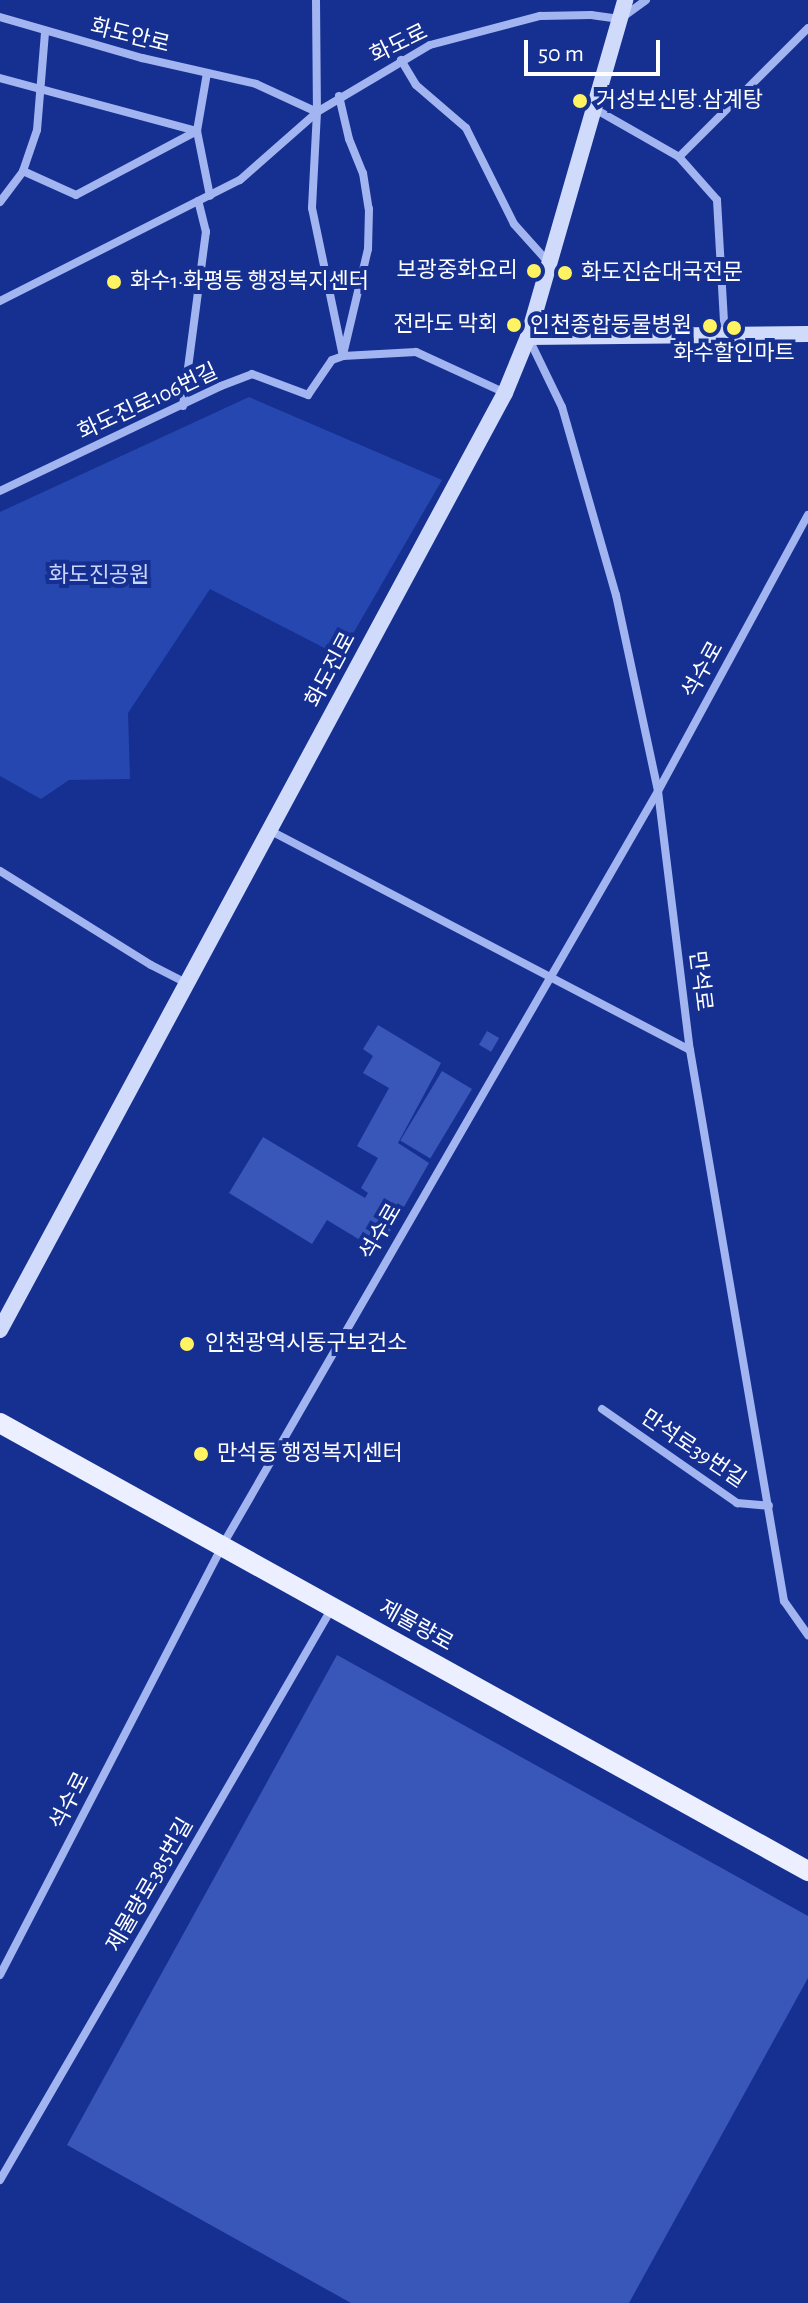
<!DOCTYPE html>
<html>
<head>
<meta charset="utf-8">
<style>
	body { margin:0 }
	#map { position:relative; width:808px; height:2303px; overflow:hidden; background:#153091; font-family:"Alegreya Sans","Noto Sans KR",sans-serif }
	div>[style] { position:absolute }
	.green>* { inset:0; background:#2747b0 }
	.building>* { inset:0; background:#3957b8; transform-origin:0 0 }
	.street>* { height:8px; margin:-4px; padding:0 4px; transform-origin:4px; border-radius:4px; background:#a2b5f1 }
	.secondary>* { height:16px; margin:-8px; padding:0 8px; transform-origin:8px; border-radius:8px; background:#d0dafb }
	.primary>* { height:20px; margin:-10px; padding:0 10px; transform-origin:10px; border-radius:10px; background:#ebefff }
	.dots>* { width:22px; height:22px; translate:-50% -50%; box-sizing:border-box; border:4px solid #153091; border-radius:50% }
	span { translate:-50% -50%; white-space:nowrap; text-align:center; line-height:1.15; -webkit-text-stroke:8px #153091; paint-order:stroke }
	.street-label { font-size:22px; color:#fff }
	.poi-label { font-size:22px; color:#fff }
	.left { translate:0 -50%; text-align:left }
	.right { translate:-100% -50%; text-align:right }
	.park-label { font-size:22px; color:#c9d5fc }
	.scale { position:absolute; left:524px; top:40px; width:136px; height:36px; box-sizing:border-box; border:4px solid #fff; border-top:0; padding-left:10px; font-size:24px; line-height:28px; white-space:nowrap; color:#fff; -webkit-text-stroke:6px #153091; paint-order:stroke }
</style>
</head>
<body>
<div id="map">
	<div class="green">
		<i style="clip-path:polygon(249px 397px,442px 480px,340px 656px,210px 589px,128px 713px,130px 779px,69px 780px,41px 799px,0 776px,0 512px)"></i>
	</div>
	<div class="building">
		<i style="clip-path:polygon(378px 1025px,441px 1063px,398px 1143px,429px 1163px,389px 1233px,376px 1226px,365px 1243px,327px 1220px,312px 1244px,229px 1193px,263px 1137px,365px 1198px,368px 1193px,361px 1188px,378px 1158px,357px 1146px,389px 1088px,363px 1073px,373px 1056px,363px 1049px)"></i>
		<i style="left:487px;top:1031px;width:14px;height:16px;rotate:30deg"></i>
		<i style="left:442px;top:1071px;width:35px;height:81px;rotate:31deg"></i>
		<i style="clip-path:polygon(337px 1655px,808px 1916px,808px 1978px,629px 2303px,351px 2303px,67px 2145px)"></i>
	</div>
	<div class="street">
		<i style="left:316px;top:0;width:112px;rotate:89.5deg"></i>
		<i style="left:317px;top:112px;width:96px;rotate:93deg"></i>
		<i style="left:312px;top:208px;width:151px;rotate:78.2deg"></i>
		<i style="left:0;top:17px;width:148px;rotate:16.1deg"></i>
		<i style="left:142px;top:58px;width:117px;rotate:12.8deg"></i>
		<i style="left:256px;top:84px;width:67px;rotate:24.7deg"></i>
		<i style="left:401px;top:60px;width:29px;rotate:59deg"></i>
		<i style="left:416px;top:85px;width:66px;rotate:40.7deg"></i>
		<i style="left:466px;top:128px;width:107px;rotate:63.4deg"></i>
		<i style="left:514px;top:224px;width:52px;rotate:48.1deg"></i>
		<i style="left:207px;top:73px;width:59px;rotate:99.8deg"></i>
		<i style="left:197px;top:131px;width:66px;rotate:78.7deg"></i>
		<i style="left:0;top:78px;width:204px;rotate:15.1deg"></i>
		<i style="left:339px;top:96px;width:44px;rotate:76.9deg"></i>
		<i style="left:349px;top:139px;width:37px;rotate:68deg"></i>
		<i style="left:363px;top:173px;width:36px;rotate:81deg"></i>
		<i style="left:369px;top:209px;width:40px;rotate:91.4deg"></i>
		<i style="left:368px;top:249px;width:109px;rotate:103.3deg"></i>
		<i style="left:595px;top:109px;width:97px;rotate:29.7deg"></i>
		<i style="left:679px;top:157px;width:57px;rotate:48.5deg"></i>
		<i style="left:717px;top:200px;width:137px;rotate:86.7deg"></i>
		<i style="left:679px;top:157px;width:182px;rotate:-45deg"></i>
		<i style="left:23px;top:171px;width:58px;rotate:24.4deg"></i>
		<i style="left:76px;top:195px;width:137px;rotate:-27.9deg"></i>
		<i style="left:0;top:202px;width:39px;rotate:-53deg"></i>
		<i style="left:23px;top:171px;width:43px;rotate:-71.1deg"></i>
		<i style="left:37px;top:130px;width:98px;rotate:-85.3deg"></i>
		<i style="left:0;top:301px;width:269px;rotate:-26.8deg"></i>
		<i style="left:240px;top:180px;width:103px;rotate:-41.4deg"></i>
		<i style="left:317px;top:112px;width:131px;rotate:-30.7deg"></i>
		<i style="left:430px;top:45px;width:114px;rotate:-14.8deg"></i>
		<i style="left:540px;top:16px;width:51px;rotate:-1.1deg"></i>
		<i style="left:591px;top:15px;width:29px;rotate:8deg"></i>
		<i style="left:620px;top:19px;width:32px;rotate:-36deg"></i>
		<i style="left:528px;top:337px;width:78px;rotate:64.1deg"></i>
		<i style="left:562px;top:407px;width:196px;rotate:74deg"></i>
		<i style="left:616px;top:595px;width:200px;rotate:77.9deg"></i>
		<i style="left:658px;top:791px;width:261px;rotate:83deg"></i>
		<i style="left:690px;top:1050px;width:559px;rotate:80.32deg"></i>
		<i style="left:784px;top:1601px;width:42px;rotate:54.8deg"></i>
		<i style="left:183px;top:406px;width:176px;rotate:-82.5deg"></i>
		<i style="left:206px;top:232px;width:32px;rotate:-104deg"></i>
		<i style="left:0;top:491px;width:245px;rotate:-25.4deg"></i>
		<i style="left:221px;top:386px;width:33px;rotate:-21deg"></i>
		<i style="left:252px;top:374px;width:60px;rotate:20.6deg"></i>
		<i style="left:308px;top:395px;width:42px;rotate:-55.6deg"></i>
		<i style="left:332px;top:360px;width:12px;rotate:-20deg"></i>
		<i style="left:343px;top:356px;width:73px;rotate:-3.1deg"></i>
		<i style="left:416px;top:352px;width:98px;rotate:24.7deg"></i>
		<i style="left:269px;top:830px;width:475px;rotate:27.6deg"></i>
		<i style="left:0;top:871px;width:178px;rotate:31.9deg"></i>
		<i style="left:151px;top:965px;width:39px;rotate:27deg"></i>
		<i style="left:602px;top:1409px;width:165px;rotate:34.8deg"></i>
		<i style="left:737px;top:1503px;width:32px;rotate:5deg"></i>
		<i style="left:0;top:1975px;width:483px;rotate:-62.6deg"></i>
		<i style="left:222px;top:1546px;width:872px;rotate:-59.99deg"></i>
		<i style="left:658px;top:791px;width:314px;rotate:-61.5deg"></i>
		<i style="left:0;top:2180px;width:661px;rotate:-59.87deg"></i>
	</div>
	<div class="secondary">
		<i style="left:528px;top:337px;width:280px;rotate:-0.6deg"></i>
		<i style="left:0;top:1330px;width:1064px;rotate:-61.68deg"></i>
		<i style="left:505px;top:393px;width:61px;rotate:-67.7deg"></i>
		<i style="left:528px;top:337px;width:351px;rotate:-73.9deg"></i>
	</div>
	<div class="primary">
		<i style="left:0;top:1423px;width:924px;rotate:29.01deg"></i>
	</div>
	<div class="dots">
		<i style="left:580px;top:101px;background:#fff361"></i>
		<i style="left:534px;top:271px;background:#fff361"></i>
		<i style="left:565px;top:273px;background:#fff361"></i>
		<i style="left:114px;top:282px;background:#fff361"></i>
		<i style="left:514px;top:325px;background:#fff361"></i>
		<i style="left:710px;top:326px;background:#fff361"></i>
		<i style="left:734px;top:328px;background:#fff361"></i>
		<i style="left:187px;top:1344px;background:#fff361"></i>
		<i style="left:201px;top:1454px;background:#fff361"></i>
	</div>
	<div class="street-label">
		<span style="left:130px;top:36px;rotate:14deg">화도안로</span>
		<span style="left:399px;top:44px;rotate:-26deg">화도로</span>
		<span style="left:148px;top:402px;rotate:-25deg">화도진로106번길</span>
		<span style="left:331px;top:670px;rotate:-62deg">화도진로</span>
		<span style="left:703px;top:670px;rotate:-61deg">석수로</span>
		<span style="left:700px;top:981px;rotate:83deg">만석로</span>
		<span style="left:381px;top:1232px;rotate:-60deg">석수로</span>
		<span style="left:693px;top:1449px;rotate:34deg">만석로39번길</span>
		<span style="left:416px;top:1626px;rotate:29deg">제물량로</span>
		<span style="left:70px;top:1801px;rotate:-63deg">석수로</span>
		<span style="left:150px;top:1885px;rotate:-60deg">제물량로385번길</span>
	</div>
	<div class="poi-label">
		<span class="left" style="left:596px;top:101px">거성보신탕.삼계탕</span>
		<span class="right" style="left:518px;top:271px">보광중화요리</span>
		<span class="left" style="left:581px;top:273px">화도진순대국전문</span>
		<span class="left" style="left:130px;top:282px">화수1·화평동 행정복지센터</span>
		<span class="right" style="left:498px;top:325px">전라도 막회</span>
		<span class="right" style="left:692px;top:326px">인천종합동물병원</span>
		<span style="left:734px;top:354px">화수할인마트</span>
		<span class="left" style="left:205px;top:1344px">인천광역시동구보건소</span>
		<span class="left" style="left:217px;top:1454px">만석동 행정복지센터</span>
	</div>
	<div class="park-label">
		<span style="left:99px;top:576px">화도진공원</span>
	</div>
	<div class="scale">50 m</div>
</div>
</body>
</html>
